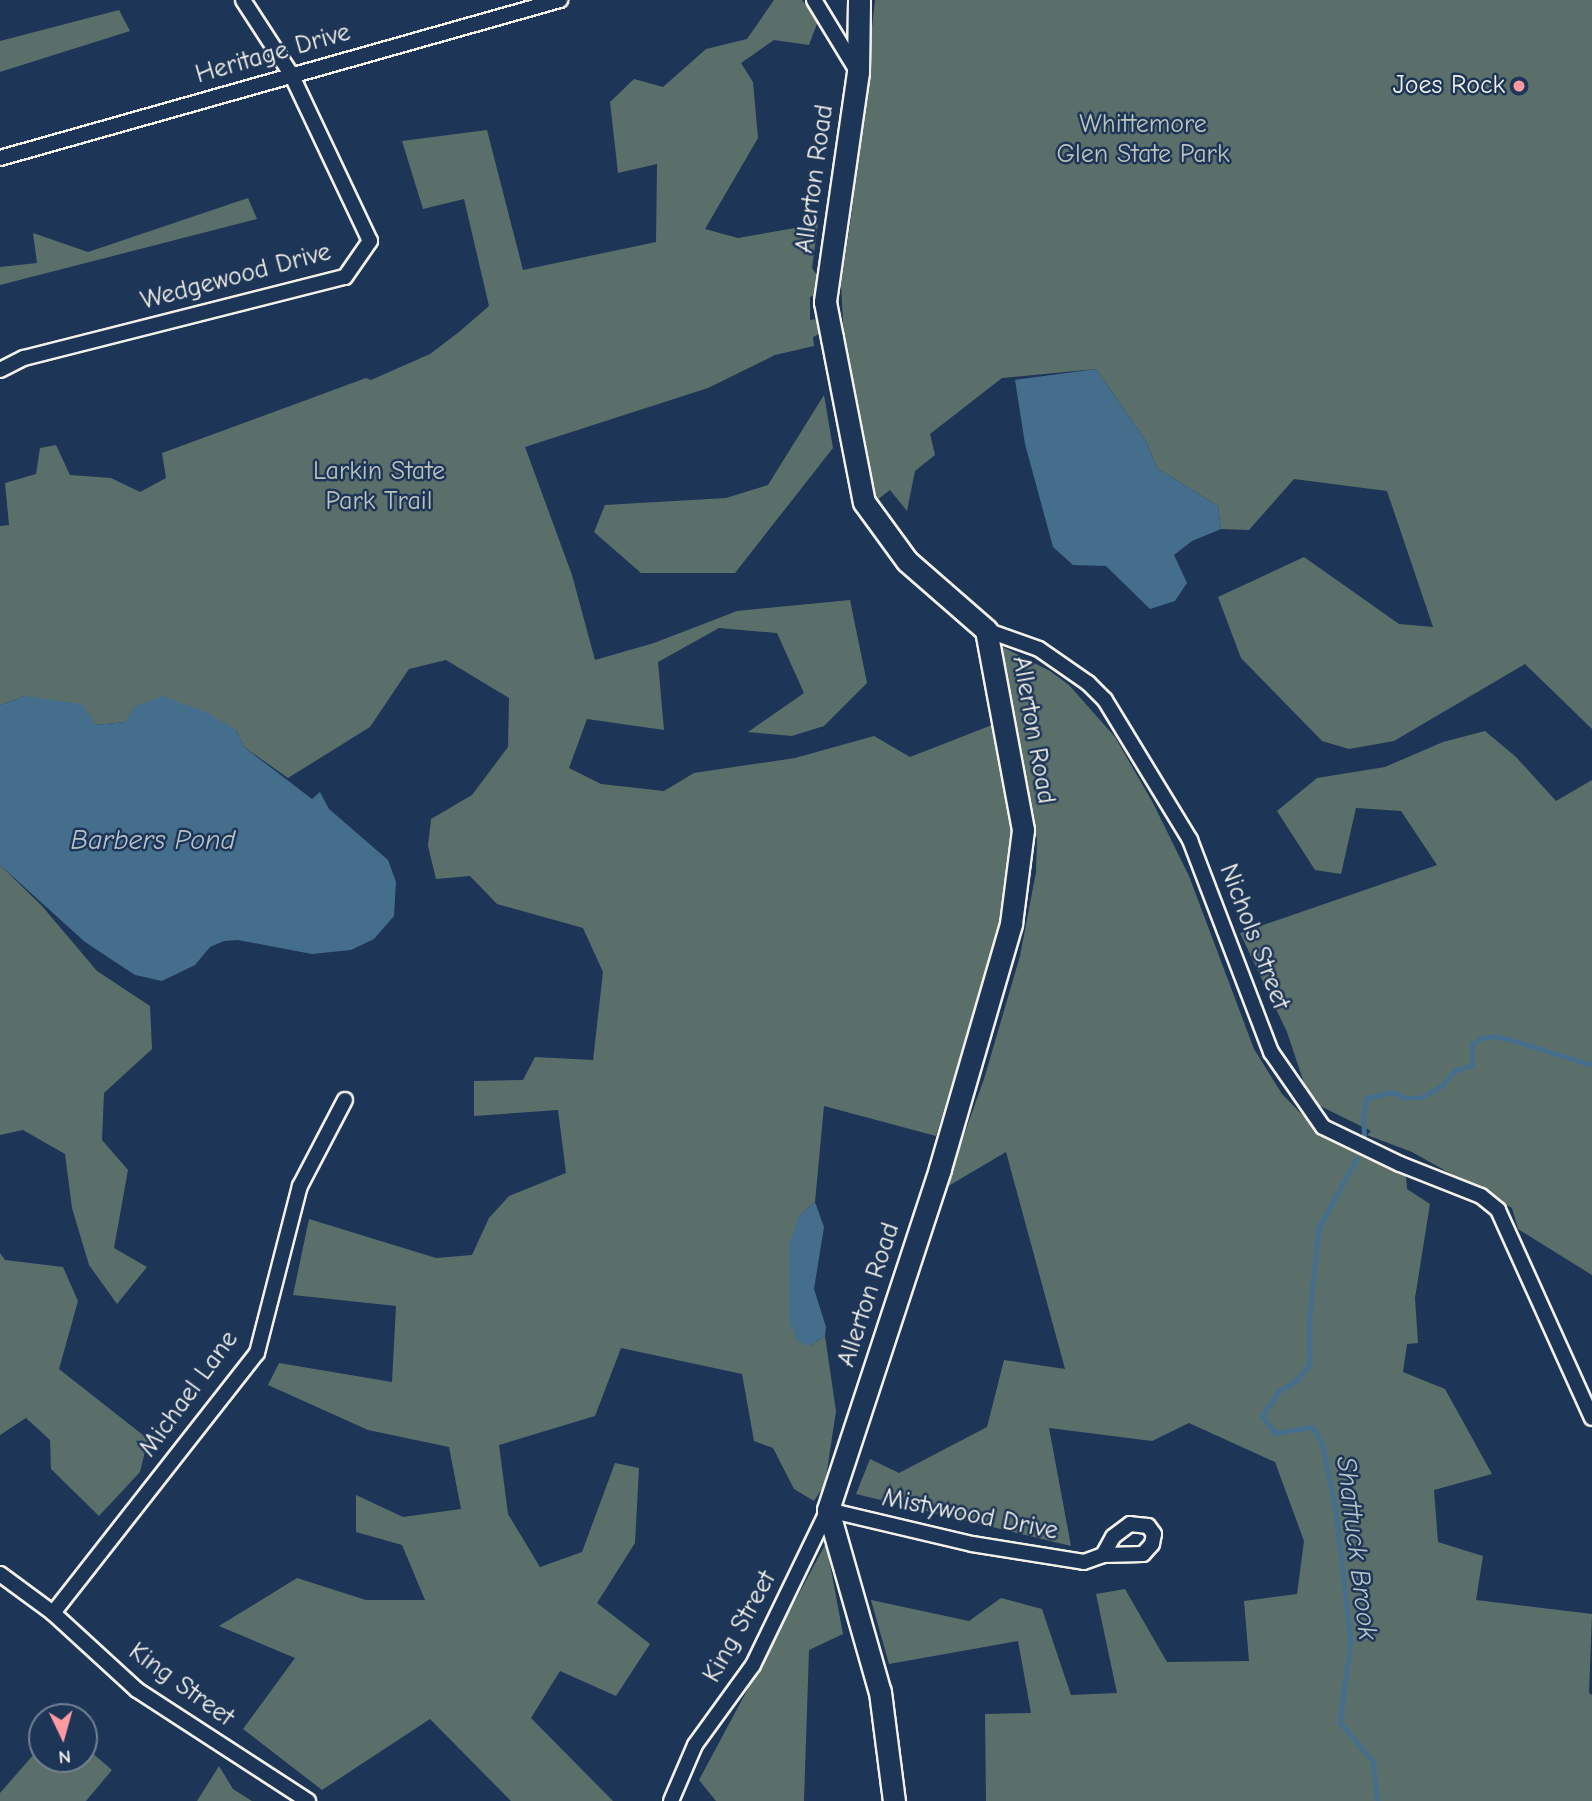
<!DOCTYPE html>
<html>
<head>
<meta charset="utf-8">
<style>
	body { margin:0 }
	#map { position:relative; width:1592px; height:1801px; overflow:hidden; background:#1d3557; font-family:"Comic Neue",sans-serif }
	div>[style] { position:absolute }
	.green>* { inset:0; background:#5b6f6a }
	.water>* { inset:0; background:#456e8d }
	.stream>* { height:4.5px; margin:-2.25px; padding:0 2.25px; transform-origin:2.25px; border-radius:2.25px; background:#456e8d }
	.roads { filter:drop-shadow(2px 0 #f4f1e8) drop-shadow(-2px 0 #f4f1e8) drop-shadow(0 2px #f4f1e8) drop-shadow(0 -2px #f4f1e8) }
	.street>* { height:14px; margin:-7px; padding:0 7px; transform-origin:7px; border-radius:7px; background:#1d3557 }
	.secondary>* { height:21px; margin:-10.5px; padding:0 10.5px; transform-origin:10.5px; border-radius:10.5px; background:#1d3557 }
	.dots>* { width:19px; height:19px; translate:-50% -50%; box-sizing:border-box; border:4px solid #1d3557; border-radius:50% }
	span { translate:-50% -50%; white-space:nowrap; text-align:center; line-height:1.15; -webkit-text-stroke:5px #1d3557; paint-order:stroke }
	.street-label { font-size:26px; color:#f4f1e8 }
	.poi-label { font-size:26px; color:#f4f1e8 }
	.right { translate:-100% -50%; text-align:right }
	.park-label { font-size:26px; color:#bec4bc }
	.water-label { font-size:28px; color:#b7c3c8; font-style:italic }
	.north { position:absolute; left:28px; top:1703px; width:70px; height:70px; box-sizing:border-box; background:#1d3557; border:2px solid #738091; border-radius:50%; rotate:175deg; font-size:19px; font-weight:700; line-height:28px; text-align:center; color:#f4f1e8 }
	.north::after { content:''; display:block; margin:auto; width:24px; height:32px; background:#ff9aa2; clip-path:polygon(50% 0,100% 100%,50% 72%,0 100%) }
</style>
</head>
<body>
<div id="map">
	<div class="green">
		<i style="clip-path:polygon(774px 0,802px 0,818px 21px,809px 45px,774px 40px,741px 63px,753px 82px,758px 138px,705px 229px,738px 238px,818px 224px,812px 268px,819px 278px,818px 294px,810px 297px,810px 320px,817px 319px,819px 334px,813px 337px,814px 346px,775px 355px,708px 388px,525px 447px,572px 575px,595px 660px,654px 643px,737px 611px,850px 600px,867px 683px,824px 726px,792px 736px,748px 732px,804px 693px,777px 633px,719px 628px,658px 662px,664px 730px,587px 719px,569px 768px,601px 784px,664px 791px,694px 773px,795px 758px,874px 736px,910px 757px,992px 725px,1013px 836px,999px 928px,936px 1136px,824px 1106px,815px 1202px,799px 1216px,810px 1346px,825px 1336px,836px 1411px,825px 1484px,814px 1501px,794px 1489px,773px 1448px,754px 1441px,742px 1374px,621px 1348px,595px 1416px,499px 1445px,508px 1514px,540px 1567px,582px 1552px,615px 1463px,639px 1468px,635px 1543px,597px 1603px,650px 1644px,616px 1696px,560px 1671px,531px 1718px,613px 1801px,511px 1801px,430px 1719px,322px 1790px,243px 1729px,295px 1658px,219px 1626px,297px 1578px,366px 1600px,425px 1600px,402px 1545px,356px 1532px,356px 1495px,403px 1517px,461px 1509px,449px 1447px,368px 1430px,268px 1385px,279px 1363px,392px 1382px,396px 1306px,293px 1295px,309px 1219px,436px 1258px,472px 1255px,489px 1218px,509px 1196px,566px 1173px,558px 1110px,474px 1116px,474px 1081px,523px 1080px,535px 1057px,593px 1060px,603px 972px,583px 928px,497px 904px,470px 876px,436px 879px,428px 846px,431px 819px,472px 795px,508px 747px,509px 698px,446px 660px,409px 669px,370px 727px,288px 778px,244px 747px,236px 730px,125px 722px,96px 725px,25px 696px,0 705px,0 526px,9px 525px,5px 483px,36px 474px,40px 448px,56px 445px,70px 475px,111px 478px,140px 492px,166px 478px,162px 453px,366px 378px,371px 380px,430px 354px,459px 332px,489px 306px,464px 199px,423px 209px,402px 141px,487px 130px,523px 270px,656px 242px,657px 164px,618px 173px,610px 102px,634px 79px,663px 87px,706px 49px,747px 39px)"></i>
		<i style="clip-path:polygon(875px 0,1592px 0,1592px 729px,1525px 664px,1394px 741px,1349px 749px,1322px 741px,1241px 658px,1218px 597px,1304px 557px,1399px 624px,1433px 627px,1387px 491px,1294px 479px,1249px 530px,1221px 529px,1218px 506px,1157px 468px,1146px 441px,1096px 369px,1002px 378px,930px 434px,935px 455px,915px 471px,907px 511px,890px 490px,877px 500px,865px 467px,844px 340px,841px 284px,852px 211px)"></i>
		<i style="clip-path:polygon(119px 10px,130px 31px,0 72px,0 41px)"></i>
		<i style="clip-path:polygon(248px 198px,257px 219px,0 285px,0 267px,37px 263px,33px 233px,88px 252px)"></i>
		<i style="clip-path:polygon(824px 395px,833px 448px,735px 573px,641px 573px,594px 532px,605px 505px,726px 498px,768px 485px)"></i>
		<i style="clip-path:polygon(999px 645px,1050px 671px,1069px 685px,1115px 737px,1153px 803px,1189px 876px,1254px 1049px,1282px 1094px,1325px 1138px,1406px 1176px,1407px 1189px,1430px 1204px,1415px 1298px,1418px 1343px,1407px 1344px,1403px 1372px,1445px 1389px,1492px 1474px,1434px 1490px,1438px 1542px,1483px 1556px,1476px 1600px,1592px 1614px,1589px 1693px,1592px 1695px,1592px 1801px,986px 1801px,985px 1714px,1031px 1713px,1018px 1641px,889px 1664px,871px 1600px,969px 1621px,1001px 1598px,1042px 1609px,1071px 1695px,1117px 1693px,1096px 1594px,1125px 1589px,1167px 1662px,1249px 1661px,1244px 1601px,1297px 1594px,1304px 1541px,1275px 1462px,1189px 1423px,1152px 1441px,1049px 1428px,1071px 1546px,856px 1494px,870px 1459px,899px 1473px,987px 1427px,1004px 1360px,1065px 1369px,1006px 1152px,945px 1188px,984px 1079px,1020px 956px,1036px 872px,1037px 837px,1033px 833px)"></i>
		<i style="clip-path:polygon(1485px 731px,1516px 757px,1556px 801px,1592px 780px,1592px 1275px,1518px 1229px,1512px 1208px,1412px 1152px,1367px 1135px,1371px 1131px,1310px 1101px,1287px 1032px,1240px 933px,1437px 865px,1401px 811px,1356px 808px,1341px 874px,1315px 870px,1277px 811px,1317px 778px,1385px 767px,1443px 742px)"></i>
		<i style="clip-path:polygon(0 865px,42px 906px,97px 971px,150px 1006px,152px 1049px,104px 1093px,102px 1140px,128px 1170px,114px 1248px,147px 1267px,117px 1304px,89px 1265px,72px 1208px,65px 1154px,23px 1130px,0 1135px)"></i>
		<i style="clip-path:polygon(0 1253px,5px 1260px,63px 1267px,78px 1301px,59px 1369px,148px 1439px,140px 1472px,99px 1516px,51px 1469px,50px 1440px,26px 1418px,0 1435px)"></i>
		<i style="clip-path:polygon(826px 1543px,843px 1634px,809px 1650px,804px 1801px,716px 1801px,699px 1780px)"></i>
		<i style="clip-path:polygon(42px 1745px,42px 1759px,84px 1759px,84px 1746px,112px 1770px,86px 1801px,0 1801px,0 1793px)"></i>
		<i style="clip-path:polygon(219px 1766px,233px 1789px,252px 1801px,197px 1801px)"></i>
	</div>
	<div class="water">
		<i style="clip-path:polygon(1096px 369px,1146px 441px,1157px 468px,1218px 506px,1221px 529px,1192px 541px,1174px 555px,1187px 583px,1175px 601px,1150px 609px,1106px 566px,1073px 565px,1053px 547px,1025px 444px,1015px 380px)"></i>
		<i style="clip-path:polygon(25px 696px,82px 704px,96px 725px,125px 722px,135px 706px,162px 696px,206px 712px,236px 730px,244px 747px,312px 799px,320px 792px,329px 809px,388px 860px,396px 882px,394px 916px,374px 939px,351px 950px,312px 954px,238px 940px,224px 941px,210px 947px,195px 965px,162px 981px,135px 975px,85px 942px,0 865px,0 705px)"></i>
		<i style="clip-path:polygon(815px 1202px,824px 1227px,814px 1289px,826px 1327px,825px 1336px,810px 1346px,797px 1341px,789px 1321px,789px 1244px,799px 1216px)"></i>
	</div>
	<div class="stream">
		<i style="left:1364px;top:1137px;width:22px;rotate:-93deg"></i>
		<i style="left:1363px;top:1115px;width:17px;rotate:-77deg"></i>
		<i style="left:1367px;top:1098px;width:27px;rotate:-13deg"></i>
		<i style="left:1393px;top:1092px;width:14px;rotate:25deg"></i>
		<i style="left:1406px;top:1098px;width:15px"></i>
		<i style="left:1421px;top:1098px;width:23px;rotate:-31deg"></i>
		<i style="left:1441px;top:1086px;width:21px;rotate:-47deg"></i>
		<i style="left:1455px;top:1071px;width:18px;rotate:-19deg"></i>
		<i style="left:1472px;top:1065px;width:20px;rotate:-90deg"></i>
		<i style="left:1472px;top:1045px;width:9px;rotate:-41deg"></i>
		<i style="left:1479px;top:1039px;width:15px;rotate:-11deg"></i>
		<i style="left:1494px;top:1036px;width:18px;rotate:13deg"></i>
		<i style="left:1512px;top:1040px;width:84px;rotate:17.4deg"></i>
		<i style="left:1357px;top:1159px;width:79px;rotate:118.8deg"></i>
		<i style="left:1319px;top:1228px;width:97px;rotate:95.9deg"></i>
		<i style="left:1309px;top:1324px;width:40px;rotate:88.6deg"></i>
		<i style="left:1310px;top:1364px;width:20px;rotate:127deg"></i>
		<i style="left:1298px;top:1380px;width:22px;rotate:148deg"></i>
		<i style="left:1279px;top:1392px;width:29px;rotate:124deg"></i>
		<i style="left:1263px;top:1416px;width:21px;rotate:55deg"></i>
		<i style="left:1275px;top:1433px;width:38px;rotate:-9deg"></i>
		<i style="left:1313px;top:1427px;width:18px;rotate:61deg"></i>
		<i style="left:1322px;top:1443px;width:68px;rotate:78.2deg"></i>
		<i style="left:1336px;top:1510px;width:133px;rotate:83.5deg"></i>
		<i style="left:1351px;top:1642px;width:81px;rotate:97.8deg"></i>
		<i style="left:1340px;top:1722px;width:51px;rotate:49.8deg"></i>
		<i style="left:1373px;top:1761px;width:40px;rotate:82.9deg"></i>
	</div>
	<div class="roads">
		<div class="street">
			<i style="left:814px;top:0;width:83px;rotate:58.8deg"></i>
			<i style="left:0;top:158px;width:582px;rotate:-15.76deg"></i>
			<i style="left:0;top:370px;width:27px;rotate:-27deg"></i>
			<i style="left:24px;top:358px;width:331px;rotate:-14.2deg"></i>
			<i style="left:345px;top:277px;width:44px;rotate:-55.2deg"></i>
			<i style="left:370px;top:241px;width:185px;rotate:-115.3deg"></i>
			<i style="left:291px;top:74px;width:88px;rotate:-123deg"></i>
			<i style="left:986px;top:630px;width:56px;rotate:19.7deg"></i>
			<i style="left:1039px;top:649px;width:60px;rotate:34.8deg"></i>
			<i style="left:1088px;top:683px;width:24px;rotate:45deg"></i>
			<i style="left:1105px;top:700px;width:164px;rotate:58.7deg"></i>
			<i style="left:1190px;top:840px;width:227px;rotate:69.1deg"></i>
			<i style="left:1271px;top:1052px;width:91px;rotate:55.3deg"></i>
			<i style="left:1323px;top:1127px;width:85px;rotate:25.7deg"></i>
			<i style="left:1400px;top:1164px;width:87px;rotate:21.6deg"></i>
			<i style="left:1481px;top:1196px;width:22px;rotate:39deg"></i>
			<i style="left:1498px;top:1210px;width:228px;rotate:65.7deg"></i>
			<i style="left:0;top:1574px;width:66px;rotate:36.3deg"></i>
			<i style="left:53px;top:1613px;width:114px;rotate:42.5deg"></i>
			<i style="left:137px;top:1690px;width:204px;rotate:33deg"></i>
			<i style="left:53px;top:1613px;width:330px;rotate:-51.9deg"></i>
			<i style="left:257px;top:1353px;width:172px;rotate:-75.6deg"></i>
			<i style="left:300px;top:1186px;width:97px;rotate:-62.4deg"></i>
			<i style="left:671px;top:1801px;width:61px;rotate:-66.8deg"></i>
			<i style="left:695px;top:1745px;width:99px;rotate:-54.1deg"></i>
			<i style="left:753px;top:1665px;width:172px;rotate:-64.2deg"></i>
			<i style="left:828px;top:1510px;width:148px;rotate:13.3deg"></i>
			<i style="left:972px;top:1544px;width:113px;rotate:9.1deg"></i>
			<i style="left:1084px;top:1562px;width:20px;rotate:-20deg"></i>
			<i style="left:1103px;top:1555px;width:40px;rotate:-1.4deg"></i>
			<i style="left:1143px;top:1554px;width:13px;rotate:-48deg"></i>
			<i style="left:1152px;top:1544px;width:10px;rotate:-79deg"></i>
			<i style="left:1154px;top:1534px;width:10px;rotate:-127deg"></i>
			<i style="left:1148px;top:1526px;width:18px;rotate:-174deg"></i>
			<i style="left:1130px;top:1524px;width:21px;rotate:143deg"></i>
			<i style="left:1113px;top:1537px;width:21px;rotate:119deg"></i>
		</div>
		<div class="secondary">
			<i style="left:859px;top:0;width:72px;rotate:90.8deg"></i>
			<i style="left:858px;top:72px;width:232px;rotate:98.2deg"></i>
			<i style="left:825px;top:302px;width:37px;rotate:79deg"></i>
			<i style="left:832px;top:338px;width:167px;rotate:79deg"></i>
			<i style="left:864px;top:502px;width:73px;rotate:53.9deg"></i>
			<i style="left:907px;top:561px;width:105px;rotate:41.1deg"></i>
			<i style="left:986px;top:630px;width:203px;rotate:79.5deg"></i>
			<i style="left:1023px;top:830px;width:95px;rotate:97.3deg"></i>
			<i style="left:1011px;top:924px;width:255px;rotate:106.2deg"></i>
			<i style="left:940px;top:1169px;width:359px;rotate:108.2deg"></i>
			<i style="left:828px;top:1510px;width:189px;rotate:74.1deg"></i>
			<i style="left:880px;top:1692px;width:110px;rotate:82.7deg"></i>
		</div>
	</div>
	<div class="dots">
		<i style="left:1519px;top:86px;background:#ff9aa2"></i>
	</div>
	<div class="street-label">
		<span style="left:273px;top:54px;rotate:-16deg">Heritage Drive</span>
		<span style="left:815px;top:179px;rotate:-82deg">Allerton Road</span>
		<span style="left:236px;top:277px;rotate:-15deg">Wedgewood Drive</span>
		<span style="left:1033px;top:730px;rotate:80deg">Allerton Road</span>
		<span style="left:1254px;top:937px;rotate:69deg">Nichols Street</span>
		<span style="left:869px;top:1295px;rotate:-72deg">Allerton Road</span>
		<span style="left:189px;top:1394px;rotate:-54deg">Michael Lane</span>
		<span style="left:970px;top:1515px;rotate:11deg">Mistywood Drive</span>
		<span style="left:740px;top:1627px;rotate:-61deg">King Street</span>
		<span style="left:181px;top:1685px;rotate:36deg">King Street</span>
	</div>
	<div class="poi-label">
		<span class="right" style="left:1505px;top:86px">Joes Rock</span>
	</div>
	<div class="park-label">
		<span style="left:1143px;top:140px">Whittemore<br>Glen State Park</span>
		<span style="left:379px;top:487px">Larkin State<br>Park Trail</span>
	</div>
	<div class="water-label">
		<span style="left:153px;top:840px">Barbers Pond</span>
		<span style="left:1357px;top:1548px;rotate:83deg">Shattuck Brook</span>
	</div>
	<div class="north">N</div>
</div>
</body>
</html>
